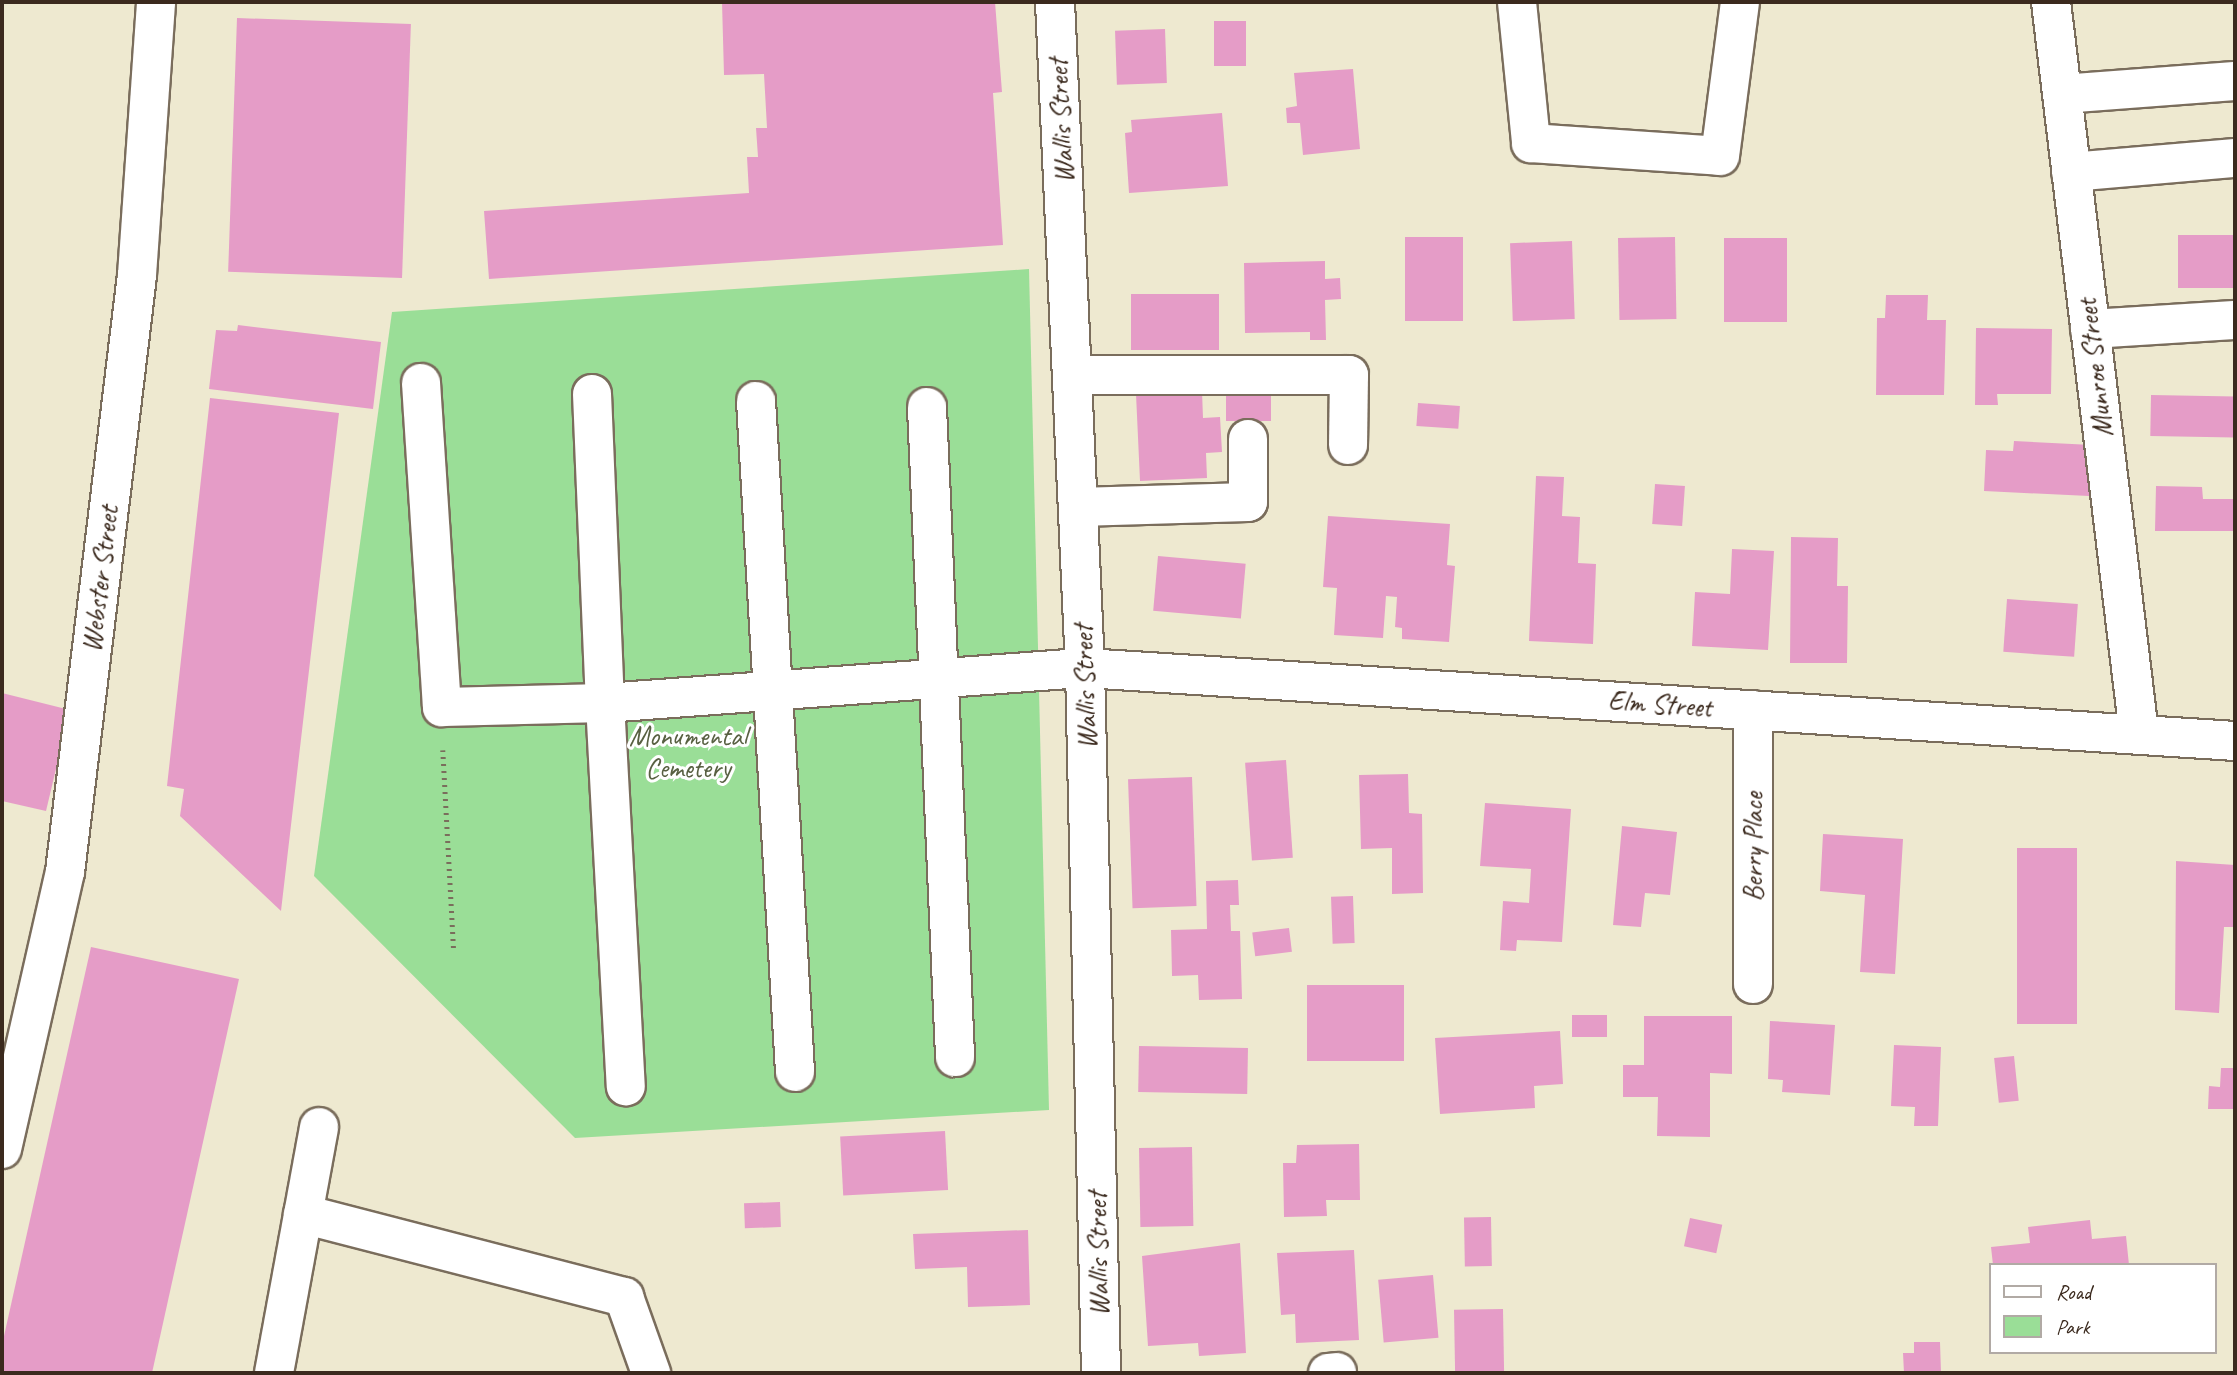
<!DOCTYPE html>
<html>
<head>
<meta charset="utf-8">
<style>
	body { margin:0 }
	#map { position:relative; width:2237px; height:1375px; overflow:hidden; background:#eee9d0; font-family:Caveat,sans-serif }
	div>[style] { position:absolute }
	.green>* { inset:0; background:#9ade97 }
	.building>* { inset:0; background:#e59cc7; transform-origin:0 0 }
	.path>* { height:4.5px; margin-top:-2.25px; transform-origin:0; background:repeating-linear-gradient(90deg,#7a6d5c 0 2px,transparent 0 7px) }
	.roads { filter:drop-shadow(2px 0 #7a6d5c) drop-shadow(-2px 0 #7a6d5c) drop-shadow(0 2px #7a6d5c) drop-shadow(0 -2px #7a6d5c) }
	.minor>* { height:38px; margin:-19px; padding:0 19px; transform-origin:19px; border-radius:19px; background:#fff }
	span { translate:-50% -50%; white-space:nowrap; text-align:center; line-height:1.15; -webkit-text-stroke:6px #fff; paint-order:stroke }
	.street-label { font-size:28px; color:#3b2a1e }
	.park-label { font-size:28px; color:#586042 }
	.frame { position:absolute; inset:0; border:4px solid #3b2a1e; pointer-events:none }
	.legend { position:absolute; left:1989px; top:1263px; width:228px; height:91px; box-sizing:border-box; background:#fff; border:2px solid #b1aaa5; margin:0; padding:9px 12px; list-style:none; font-size:21px; color:#3b2a1e }
	.legend li { display:flex; align-items:center; gap:14px; height:35px }
	.legend b { width:35px; border:2px solid #b1aaa5 }
</style>
</head>
<body>
<div id="map">
	<div class="green">
		<i style="clip-path:polygon(1029px 269px,1049px 1110px,575px 1138px,314px 876px,392px 312px)"></i>
	</div>
	<div class="building">
		<i style="clip-path:polygon(722px 2px,995px 2px,1002px 92px,993px 93px,1003px 245px,489px 279px,484px 211px,749px 193px,747px 157px,758px 157px,756px 128px,767px 128px,764px 74px,724px 75px)"></i>
		<i style="left:237px;top:18px;width:174px;height:254px;rotate:2deg"></i>
		<i style="left:1214px;top:21px;width:32px;height:45px"></i>
		<i style="left:1165px;top:29px;width:54px;height:50px;rotate:88deg"></i>
		<i style="clip-path:polygon(1353px 69px,1360px 149px,1303px 155px,1300px 123px,1287px 123px,1286px 108px,1297px 106px,1294px 73px)"></i>
		<i style="clip-path:polygon(1222px 113px,1228px 186px,1129px 193px,1125px 133px,1132px 132px,1131px 120px)"></i>
		<i style="left:2235px;top:235px;width:53px;height:57px;rotate:90deg"></i>
		<i style="left:1405px;top:237px;width:58px;height:84px"></i>
		<i style="left:1675px;top:237px;width:82px;height:57px;rotate:89deg"></i>
		<i style="left:1724px;top:238px;width:63px;height:84px"></i>
		<i style="left:1572px;top:241px;width:78px;height:62px;rotate:88deg"></i>
		<i style="clip-path:polygon(1325px 261px,1325px 279px,1340px 278px,1341px 299px,1325px 300px,1326px 340px,1310px 340px,1310px 332px,1245px 333px,1244px 263px)"></i>
		<i style="left:1131px;top:294px;width:88px;height:56px"></i>
		<i style="clip-path:polygon(1886px 295px,1928px 295px,1927px 320px,1946px 320px,1944px 395px,1876px 395px,1877px 318px,1885px 318px)"></i>
		<i style="clip-path:polygon(238px 325px,381px 342px,373px 409px,209px 389px,216px 330px,237px 331px)"></i>
		<i style="clip-path:polygon(1976px 328px,2052px 329px,2051px 394px,1997px 394px,1998px 405px,1975px 405px)"></i>
		<i style="left:1226px;top:382px;width:45px;height:39px"></i>
		<i style="clip-path:polygon(1202px 391px,1203px 418px,1220px 417px,1222px 452px,1206px 453px,1207px 478px,1140px 481px,1136px 394px)"></i>
		<i style="left:2151px;top:395px;width:84px;height:41px;rotate:1deg"></i>
		<i style="clip-path:polygon(210px 398px,339px 413px,281px 911px,180px 816px,184px 789px,167px 786px)"></i>
		<i style="left:1418px;top:403px;width:42px;height:23px;rotate:4deg"></i>
		<i style="clip-path:polygon(2014px 441px,2092px 445px,2089px 496px,1984px 491px,1986px 450px,2013px 451px)"></i>
		<i style="clip-path:polygon(1536px 476px,1564px 477px,1562px 516px,1580px 517px,1578px 563px,1596px 564px,1593px 644px,1529px 641px)"></i>
		<i style="left:1655px;top:484px;width:30px;height:40px;rotate:4deg"></i>
		<i style="clip-path:polygon(2156px 486px,2202px 487px,2203px 499px,2235px 499px,2235px 531px,2155px 531px)"></i>
		<i style="clip-path:polygon(1328px 516px,1450px 524px,1447px 565px,1455px 566px,1449px 642px,1402px 639px,1402px 628px,1395px 627px,1397px 597px,1386px 596px,1383px 638px,1334px 635px,1337px 588px,1323px 587px)"></i>
		<i style="clip-path:polygon(1791px 537px,1838px 538px,1837px 586px,1848px 586px,1847px 663px,1790px 663px)"></i>
		<i style="clip-path:polygon(1732px 549px,1774px 551px,1768px 650px,1692px 646px,1695px 592px,1730px 594px)"></i>
		<i style="left:1158px;top:556px;width:88px;height:55px;rotate:5deg"></i>
		<i style="left:2007px;top:599px;width:71px;height:53px;rotate:4deg"></i>
		<i style="clip-path:polygon(2px 693px,70px 710px,46px 811px,2px 801px)"></i>
		<i style="left:1286px;top:760px;width:98px;height:41px;rotate:86deg"></i>
		<i style="clip-path:polygon(1408px 774px,1409px 813px,1422px 814px,1423px 893px,1392px 894px,1392px 848px,1361px 849px,1359px 775px)"></i>
		<i style="left:1192px;top:777px;width:129px;height:64px;rotate:88deg"></i>
		<i style="clip-path:polygon(1485px 803px,1571px 809px,1562px 942px,1517px 940px,1516px 951px,1500px 950px,1503px 901px,1529px 903px,1531px 869px,1480px 866px)"></i>
		<i style="clip-path:polygon(1622px 826px,1677px 832px,1670px 895px,1645px 893px,1641px 927px,1613px 925px)"></i>
		<i style="clip-path:polygon(1823px 834px,1903px 839px,1895px 974px,1860px 972px,1865px 895px,1820px 891px)"></i>
		<i style="left:2017px;top:848px;width:60px;height:176px"></i>
		<i style="clip-path:polygon(2176px 861px,2235px 865px,2235px 927px,2224px 927px,2219px 1013px,2175px 1010px)"></i>
		<i style="clip-path:polygon(1238px 880px,1239px 905px,1230px 905px,1231px 931px,1240px 931px,1242px 999px,1199px 1000px,1198px 975px,1172px 976px,1171px 930px,1207px 929px,1206px 881px)"></i>
		<i style="left:1353px;top:896px;width:47px;height:22px;rotate:88deg"></i>
		<i style="left:1289px;top:928px;width:24px;height:37px;rotate:83deg"></i>
		<i style="clip-path:polygon(91px 947px,239px 979px,152px 1373px,2px 1373px,2px 1345px)"></i>
		<i style="left:1404px;top:985px;width:76px;height:97px;rotate:90deg"></i>
		<i style="left:1572px;top:1015px;width:35px;height:22px"></i>
		<i style="clip-path:polygon(1644px 1016px,1732px 1016px,1732px 1074px,1710px 1073px,1710px 1137px,1657px 1136px,1658px 1097px,1623px 1097px,1623px 1065px,1644px 1065px)"></i>
		<i style="clip-path:polygon(1770px 1021px,1835px 1025px,1830px 1095px,1782px 1092px,1783px 1080px,1768px 1079px)"></i>
		<i style="clip-path:polygon(1560px 1031px,1563px 1084px,1534px 1086px,1535px 1108px,1440px 1114px,1435px 1038px)"></i>
		<i style="clip-path:polygon(1894px 1045px,1941px 1047px,1938px 1126px,1914px 1126px,1915px 1107px,1891px 1106px)"></i>
		<i style="left:1139px;top:1046px;width:109px;height:46px;rotate:1deg"></i>
		<i style="left:2014px;top:1056px;width:45px;height:20px;rotate:84deg"></i>
		<i style="clip-path:polygon(2221px 1068px,2235px 1068px,2235px 1109px,2208px 1109px,2209px 1086px,2220px 1087px)"></i>
		<i style="left:945px;top:1131px;width:59px;height:105px;rotate:87deg"></i>
		<i style="clip-path:polygon(1359px 1144px,1360px 1200px,1326px 1200px,1327px 1216px,1284px 1217px,1283px 1163px,1296px 1163px,1297px 1145px)"></i>
		<i style="left:1192px;top:1147px;width:79px;height:53px;rotate:89deg"></i>
		<i style="left:780px;top:1202px;width:25px;height:36px;rotate:88deg"></i>
		<i style="left:1491px;top:1217px;width:49px;height:27px;rotate:89deg"></i>
		<i style="left:1690px;top:1218px;width:33px;height:29px;rotate:12deg"></i>
		<i style="clip-path:polygon(2090px 1220px,2092px 1239px,2126px 1236px,2129px 1265px,1993px 1265px,1991px 1247px,2030px 1243px,2028px 1227px)"></i>
		<i style="clip-path:polygon(1028px 1230px,1030px 1305px,968px 1307px,967px 1267px,915px 1269px,913px 1234px)"></i>
		<i style="clip-path:polygon(1240px 1243px,1246px 1353px,1199px 1356px,1198px 1343px,1148px 1346px,1142px 1256px)"></i>
		<i style="clip-path:polygon(1354px 1250px,1359px 1340px,1296px 1343px,1295px 1314px,1281px 1315px,1277px 1253px)"></i>
		<i style="left:1433px;top:1275px;width:63px;height:55px;rotate:85deg"></i>
		<i style="left:1503px;top:1309px;width:64px;height:49px;rotate:89deg"></i>
		<i style="clip-path:polygon(1914px 1342px,1940px 1342px,1941px 1373px,1904px 1373px,1903px 1353px,1914px 1353px)"></i>
	</div>
	<div class="path">
		<i style="left:443px;top:750px;width:203px;rotate:86.9deg"></i>
	</div>
	<div class="roads">
		<div class="minor">
			<i style="left:1055px;top:2px;width:667px;rotate:87.42deg"></i>
			<i style="left:1085px;top:668px;width:705px;rotate:88.7deg"></i>
			<i style="left:1517px;top:2px;width:142px;rotate:84.3deg"></i>
			<i style="left:1531px;top:143px;width:189px;rotate:3.9deg"></i>
			<i style="left:1720px;top:156px;width:155px;rotate:-82.6deg"></i>
			<i style="left:2051px;top:2px;width:737px;rotate:83.14deg"></i>
			<i style="left:2062px;top:94px;width:173px;rotate:-4.3deg"></i>
			<i style="left:2071px;top:172px;width:165px;rotate:-4.9deg"></i>
			<i style="left:2090px;top:329px;width:145px;rotate:-3.6deg"></i>
			<i style="left:1073px;top:375px;width:276px"></i>
			<i style="left:1349px;top:375px;width:70px;rotate:90.8deg"></i>
			<i style="left:421px;top:383px;width:325px;rotate:86.3deg"></i>
			<i style="left:442px;top:707px;width:163px;rotate:-1.4deg"></i>
			<i style="left:605px;top:703px;width:384px;rotate:86.9deg"></i>
			<i style="left:592px;top:394px;width:309px;rotate:87.6deg"></i>
			<i style="left:605px;top:703px;width:481px;rotate:-4.2deg"></i>
			<i style="left:1085px;top:668px;width:1152px;rotate:3.63deg"></i>
			<i style="left:756px;top:401px;width:672px;rotate:86.67deg"></i>
			<i style="left:927px;top:407px;width:651px;rotate:87.53deg"></i>
			<i style="left:1078px;top:507px;width:170px;rotate:-1.7deg"></i>
			<i style="left:1248px;top:502px;width:63px;rotate:-90deg"></i>
			<i style="left:1753px;top:984px;width:274px;rotate:-90deg"></i>
			<i style="left:2px;top:1149px;width:284px;rotate:-77.2deg"></i>
			<i style="left:65px;top:872px;width:601px;rotate:-83.12deg"></i>
			<i style="left:137px;top:275px;width:274px;rotate:-86deg"></i>
			<i style="left:303px;top:1214px;width:332px;rotate:14.5deg"></i>
			<i style="left:624px;top:1297px;width:81px;rotate:70.4deg"></i>
			<i style="left:274px;top:1373px;width:250px;rotate:-79.6deg"></i>
			<i style="left:1328px;top:1373px;width:9px;rotate:-6deg"></i>
		</div>
	</div>
	<div class="street-label">
		<span style="left:1061px;top:121px;rotate:-93deg">Wallis Street</span>
		<span style="left:2095px;top:368px;rotate:-97deg">Munroe Street</span>
		<span style="left:100px;top:579px;rotate:-83deg">Webster Street</span>
		<span style="left:1085px;top:687px;rotate:-92deg">Wallis Street</span>
		<span style="left:1660px;top:704px;rotate:4deg">Elm Street</span>
		<span style="left:1753px;top:847px;rotate:-90deg">Berry Place</span>
		<span style="left:1098px;top:1254px;rotate:-91deg">Wallis Street</span>
	</div>
	<div class="park-label">
		<span style="left:688px;top:752px">Monumental<br>Cemetery</span>
	</div>
	<div class="frame"></div>
	<ul class="legend">
	<li><b style="height:9px;background:#fff"></b>Road</li>
	<li><b style="height:19px;background:#9ade97"></b>Park</li>
	</ul>
</div>
</body>
</html>
